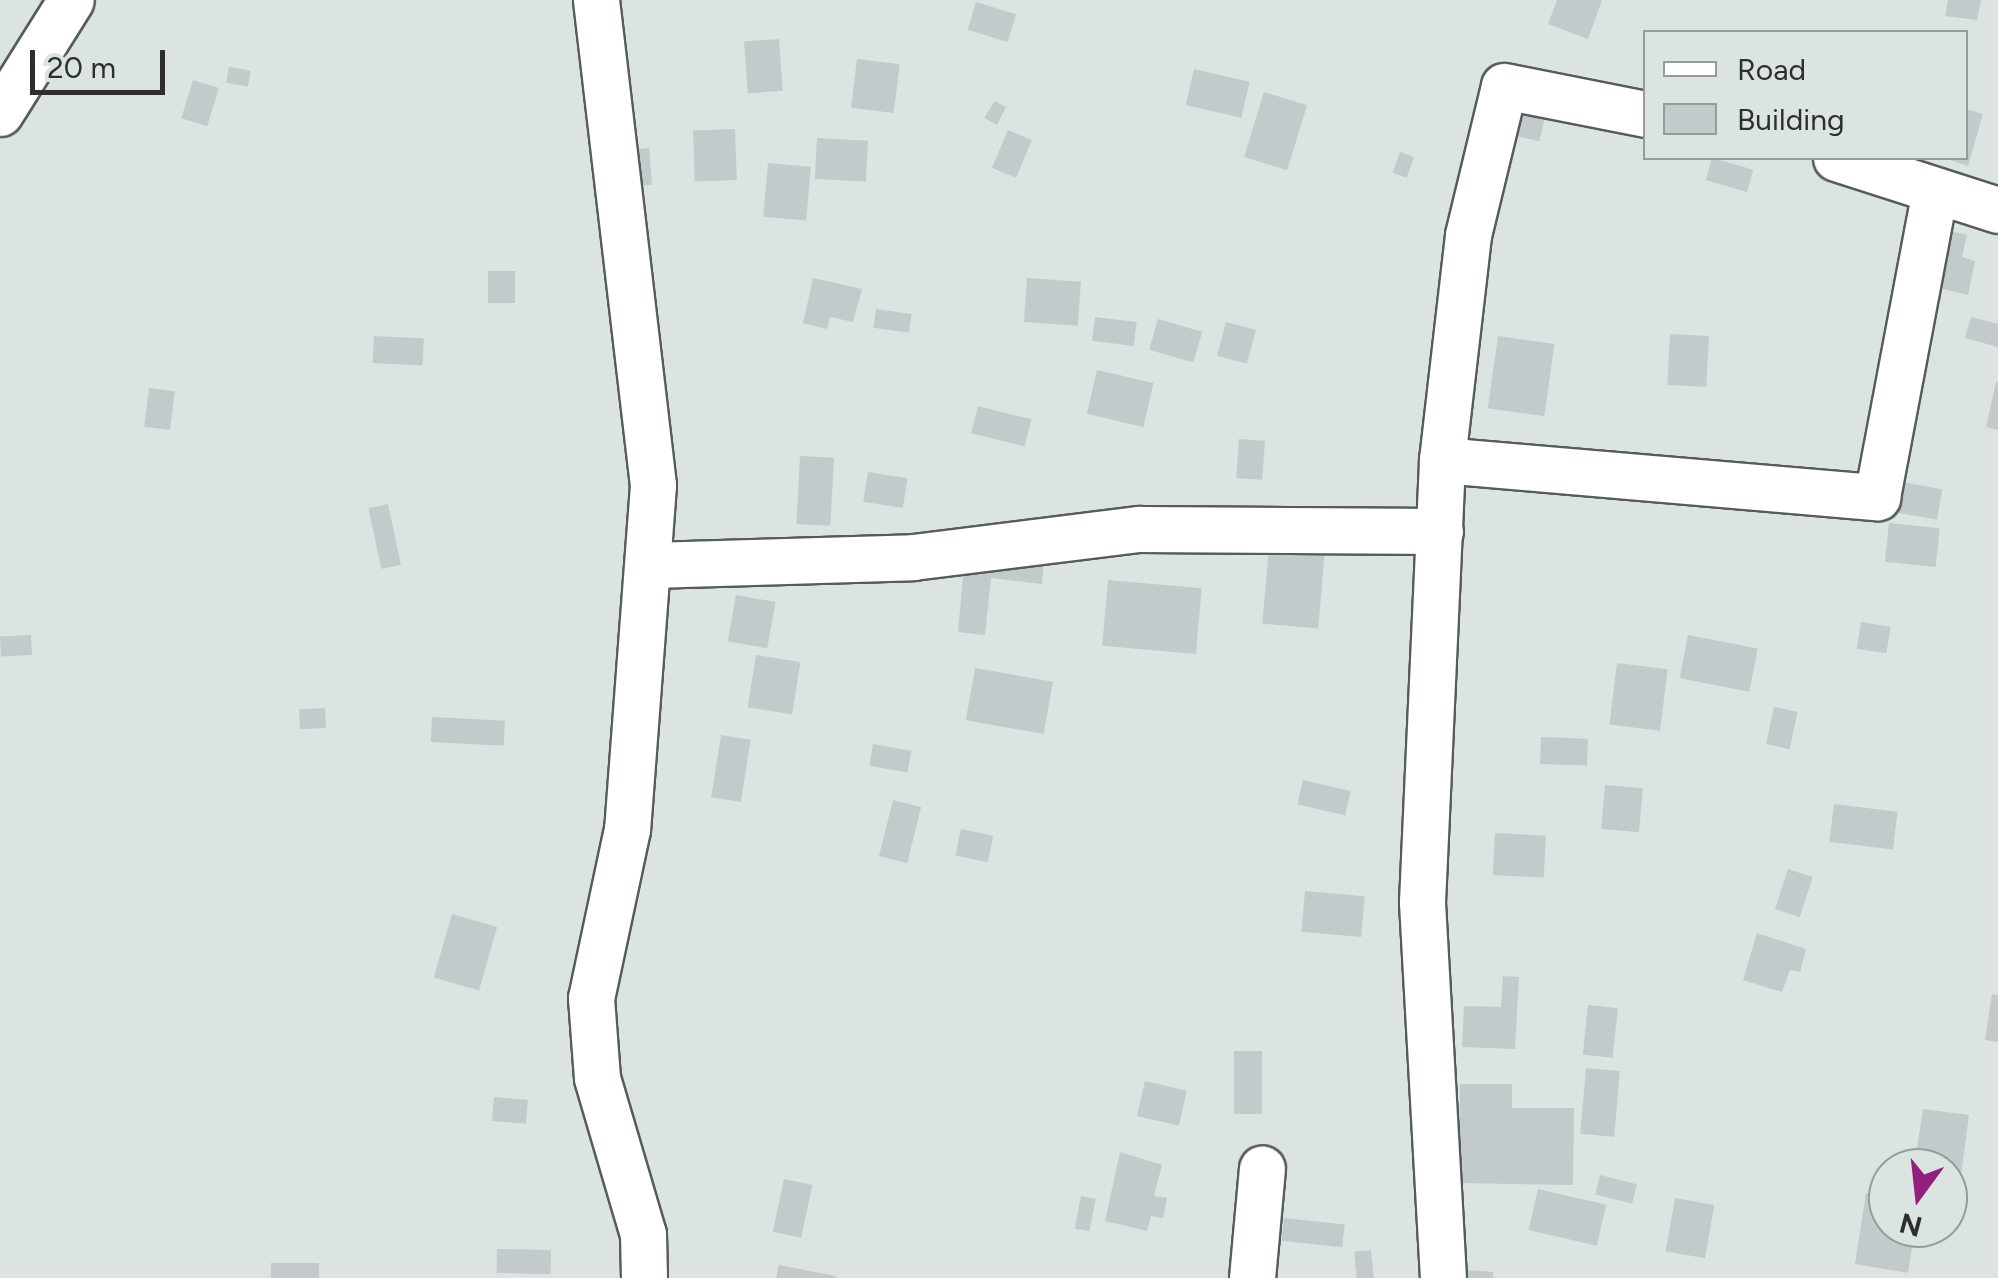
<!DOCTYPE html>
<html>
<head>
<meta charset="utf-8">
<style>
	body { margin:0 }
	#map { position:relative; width:1998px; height:1278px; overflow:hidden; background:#dbe4e1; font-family:Figtree,sans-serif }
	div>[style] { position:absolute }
	.building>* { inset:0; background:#c2cacc; transform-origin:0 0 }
	.roads { filter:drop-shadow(2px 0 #555c5a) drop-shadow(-2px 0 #555c5a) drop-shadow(0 2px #555c5a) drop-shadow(0 -2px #555c5a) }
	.minor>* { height:45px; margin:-22.5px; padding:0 22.5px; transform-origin:22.5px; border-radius:22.5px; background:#fff }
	span { translate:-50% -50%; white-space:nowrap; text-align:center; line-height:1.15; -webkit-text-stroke:8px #dbe4e1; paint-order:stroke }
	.legend { position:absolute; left:1643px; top:30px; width:325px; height:130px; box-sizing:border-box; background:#dbe4e1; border:2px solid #959c99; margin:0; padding:12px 18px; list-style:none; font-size:30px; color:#2c2f2e }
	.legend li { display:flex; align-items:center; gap:20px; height:50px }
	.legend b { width:50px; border:2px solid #959c99 }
	.north { position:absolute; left:1868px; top:1148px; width:100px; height:100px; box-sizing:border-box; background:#dbe4e1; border:2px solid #959c99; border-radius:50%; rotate:195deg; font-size:28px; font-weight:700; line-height:40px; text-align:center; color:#2c2f2e }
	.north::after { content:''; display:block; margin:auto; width:35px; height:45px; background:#941f7c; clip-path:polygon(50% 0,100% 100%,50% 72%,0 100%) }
	.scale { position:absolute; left:30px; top:50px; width:135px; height:45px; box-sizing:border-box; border:5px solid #2c2f2e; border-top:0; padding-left:12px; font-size:30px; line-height:35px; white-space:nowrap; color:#2c2f2e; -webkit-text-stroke:8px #dbe4e1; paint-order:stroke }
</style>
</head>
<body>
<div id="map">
	<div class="building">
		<i style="clip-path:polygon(1557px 0,1602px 0,1588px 39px,1548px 24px)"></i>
		<i style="clip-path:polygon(1948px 0,1981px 0,1977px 20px,1945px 16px)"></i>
		<i style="left:976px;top:2px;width:42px;height:29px;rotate:17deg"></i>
		<i style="left:779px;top:39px;width:52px;height:35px;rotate:86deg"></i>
		<i style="left:857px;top:59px;width:43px;height:49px;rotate:7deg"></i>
		<i style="left:229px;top:67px;width:22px;height:16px;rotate:10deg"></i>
		<i style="left:1194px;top:69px;width:57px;height:37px;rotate:13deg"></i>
		<i style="left:193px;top:80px;width:27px;height:40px;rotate:17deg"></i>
		<i style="left:1264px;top:92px;width:45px;height:68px;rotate:17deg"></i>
		<i style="clip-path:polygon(995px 101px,1006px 107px,997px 125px,984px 118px)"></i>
		<i style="left:1507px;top:104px;width:40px;height:29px;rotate:13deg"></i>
		<i style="clip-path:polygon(1966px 109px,1983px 114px,1968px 166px,1944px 158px,1966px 158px)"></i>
		<i style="left:735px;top:129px;width:51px;height:42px;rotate:88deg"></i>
		<i style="left:1008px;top:130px;width:26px;height:41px;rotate:23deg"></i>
		<i style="left:817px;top:138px;width:51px;height:41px;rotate:3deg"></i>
		<i style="left:649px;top:148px;width:37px;height:27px;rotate:85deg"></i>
		<i style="left:1400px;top:152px;width:15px;height:22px;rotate:20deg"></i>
		<i style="left:1712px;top:158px;width:43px;height:23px;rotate:16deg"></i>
		<i style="left:768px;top:163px;width:43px;height:54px;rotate:5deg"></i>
		<i style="clip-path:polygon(1951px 231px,1967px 235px,1962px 257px,1975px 261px,1968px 295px,1938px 288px)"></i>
		<i style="left:515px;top:271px;width:32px;height:27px;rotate:90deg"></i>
		<i style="clip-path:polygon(813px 278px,862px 289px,853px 322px,830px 317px,827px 329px,803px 323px)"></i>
		<i style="left:1027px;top:278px;width:54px;height:44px;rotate:4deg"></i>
		<i style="left:876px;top:309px;width:36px;height:19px;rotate:8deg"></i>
		<i style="left:1095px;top:317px;width:42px;height:24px;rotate:7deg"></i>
		<i style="clip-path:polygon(1971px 317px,1998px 324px,1998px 347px,1965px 338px)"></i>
		<i style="left:1158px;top:319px;width:46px;height:32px;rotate:16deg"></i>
		<i style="left:1226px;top:322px;width:31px;height:35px;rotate:15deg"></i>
		<i style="left:1670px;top:334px;width:39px;height:51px;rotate:3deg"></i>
		<i style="left:374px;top:336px;width:50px;height:27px;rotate:3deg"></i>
		<i style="left:1498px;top:336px;width:57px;height:73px;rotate:8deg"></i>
		<i style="left:1097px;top:370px;width:58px;height:45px;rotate:13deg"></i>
		<i style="clip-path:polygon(1996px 382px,1998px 382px,1998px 430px,1986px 427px)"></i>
		<i style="left:149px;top:388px;width:26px;height:39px;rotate:7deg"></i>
		<i style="left:978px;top:406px;width:55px;height:28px;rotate:14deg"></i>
		<i style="left:1239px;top:439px;width:26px;height:39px;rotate:4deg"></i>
		<i style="left:800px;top:456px;width:34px;height:68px;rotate:3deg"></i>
		<i style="left:868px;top:472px;width:40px;height:30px;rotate:9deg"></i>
		<i style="left:1896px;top:481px;width:47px;height:31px;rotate:10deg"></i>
		<i style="left:388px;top:504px;width:62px;height:20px;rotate:78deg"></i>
		<i style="left:1889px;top:523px;width:51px;height:39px;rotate:6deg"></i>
		<i style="left:1270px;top:536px;width:56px;height:88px;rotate:5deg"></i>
		<i style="clip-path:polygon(965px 554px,1044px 562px,1042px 584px,991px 578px,985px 635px,958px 632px)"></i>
		<i style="left:1108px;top:580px;width:94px;height:66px;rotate:5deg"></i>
		<i style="left:736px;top:595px;width:40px;height:47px;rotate:10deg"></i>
		<i style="left:1861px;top:622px;width:30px;height:27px;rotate:9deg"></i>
		<i style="left:31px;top:635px;width:20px;height:31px;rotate:87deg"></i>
		<i style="left:1688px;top:635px;width:71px;height:44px;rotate:11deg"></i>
		<i style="left:756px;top:655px;width:45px;height:53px;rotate:9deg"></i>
		<i style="left:1617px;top:663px;width:51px;height:62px;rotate:7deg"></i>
		<i style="left:975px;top:668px;width:79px;height:53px;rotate:10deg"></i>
		<i style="left:1774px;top:707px;width:24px;height:38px;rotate:12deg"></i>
		<i style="left:325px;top:708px;width:20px;height:26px;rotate:87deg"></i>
		<i style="left:432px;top:717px;width:73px;height:25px;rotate:3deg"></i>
		<i style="left:721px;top:735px;width:30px;height:63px;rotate:9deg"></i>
		<i style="left:1541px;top:737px;width:47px;height:27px;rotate:2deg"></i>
		<i style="left:873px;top:744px;width:39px;height:22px;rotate:10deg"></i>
		<i style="left:1303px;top:780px;width:49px;height:25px;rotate:13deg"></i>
		<i style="left:1605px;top:785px;width:38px;height:44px;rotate:5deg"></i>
		<i style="left:893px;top:800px;width:29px;height:58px;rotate:14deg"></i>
		<i style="left:1834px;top:804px;width:64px;height:38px;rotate:7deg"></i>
		<i style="left:961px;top:829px;width:33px;height:27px;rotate:12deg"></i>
		<i style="left:1495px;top:833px;width:51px;height:42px;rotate:3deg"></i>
		<i style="left:1788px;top:869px;width:26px;height:42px;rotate:18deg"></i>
		<i style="left:1305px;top:891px;width:60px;height:41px;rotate:5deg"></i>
		<i style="left:452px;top:914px;width:47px;height:66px;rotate:16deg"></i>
		<i style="clip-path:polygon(1757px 933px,1806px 949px,1800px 972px,1790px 970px,1782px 992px,1743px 980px)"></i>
		<i style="clip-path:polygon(1503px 976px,1519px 977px,1515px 1049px,1462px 1047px,1464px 1006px,1501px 1007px)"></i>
		<i style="clip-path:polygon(1992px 994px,1998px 995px,1998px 1042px,1985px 1040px)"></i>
		<i style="left:1588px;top:1005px;width:30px;height:50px;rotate:6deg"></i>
		<i style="left:1234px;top:1051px;width:28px;height:63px"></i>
		<i style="left:1586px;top:1068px;width:34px;height:66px;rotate:5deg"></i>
		<i style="left:1145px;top:1081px;width:43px;height:36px;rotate:13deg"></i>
		<i style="clip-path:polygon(1460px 1084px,1512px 1084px,1512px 1108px,1574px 1108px,1573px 1185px,1459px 1183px)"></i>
		<i style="left:494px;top:1097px;width:34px;height:24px;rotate:5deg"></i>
		<i style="clip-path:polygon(1923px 1109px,1969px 1115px,1960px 1182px,1948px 1180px,1948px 1168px,1914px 1168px)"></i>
		<i style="clip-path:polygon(1120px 1152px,1162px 1165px,1154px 1196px,1167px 1198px,1163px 1218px,1151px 1216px,1147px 1231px,1105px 1221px)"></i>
		<i style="left:1600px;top:1175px;width:38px;height:20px;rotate:14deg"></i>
		<i style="left:784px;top:1179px;width:29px;height:54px;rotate:12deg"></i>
		<i style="left:1538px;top:1189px;width:70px;height:42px;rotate:13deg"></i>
		<i style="clip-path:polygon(1866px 1193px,1888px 1197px,1888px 1228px,1915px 1228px,1908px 1273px,1855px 1264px)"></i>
		<i style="left:1081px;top:1196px;width:15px;height:33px;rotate:11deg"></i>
		<i style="left:1675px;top:1198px;width:40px;height:54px;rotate:10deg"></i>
		<i style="left:1284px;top:1218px;width:61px;height:23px;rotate:6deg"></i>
		<i style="left:497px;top:1249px;width:54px;height:24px;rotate:1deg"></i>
		<i style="left:1371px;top:1250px;width:28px;height:17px;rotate:84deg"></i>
		<i style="left:271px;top:1263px;width:48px;height:15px"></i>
		<i style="clip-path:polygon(779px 1265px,836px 1276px,836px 1278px,776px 1278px)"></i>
		<i style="clip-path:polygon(1466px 1270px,1493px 1272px,1493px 1278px,1466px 1278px)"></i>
	</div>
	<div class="roads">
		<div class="minor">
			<i style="left:596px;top:0;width:488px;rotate:83.3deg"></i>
			<i style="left:653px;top:485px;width:345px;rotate:94.3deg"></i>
			<i style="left:627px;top:829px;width:173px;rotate:102deg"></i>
			<i style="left:591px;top:998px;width:80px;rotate:85.7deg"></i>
			<i style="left:597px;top:1078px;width:163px;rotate:73.6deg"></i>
			<i style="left:643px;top:1234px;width:44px;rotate:88.7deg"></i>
			<i style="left:0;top:113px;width:133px;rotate:-57.9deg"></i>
			<i style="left:1836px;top:158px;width:170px;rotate:17.8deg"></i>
			<i style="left:1442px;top:460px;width:437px;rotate:4.9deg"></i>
			<i style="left:1877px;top:497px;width:308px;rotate:-79.3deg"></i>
			<i style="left:651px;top:565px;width:262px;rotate:-1.7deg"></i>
			<i style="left:913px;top:557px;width:228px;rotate:-7.1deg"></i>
			<i style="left:1139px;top:529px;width:301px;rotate:0.4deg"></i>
			<i style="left:1252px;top:1278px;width:110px;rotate:-84.8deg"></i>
			<i style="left:1443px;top:1278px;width:377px;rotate:-93.2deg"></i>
			<i style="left:1422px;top:902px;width:442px;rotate:-87.4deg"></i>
			<i style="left:1442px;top:460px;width:226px;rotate:-83.4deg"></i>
			<i style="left:1468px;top:235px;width:153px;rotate:-76.4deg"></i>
			<i style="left:1504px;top:86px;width:145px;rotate:11.2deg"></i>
		</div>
	</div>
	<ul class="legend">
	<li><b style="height:12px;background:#fff"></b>Road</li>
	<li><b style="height:28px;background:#c2cacc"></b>Building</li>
	</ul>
	<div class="north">N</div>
	<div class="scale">20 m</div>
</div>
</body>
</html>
